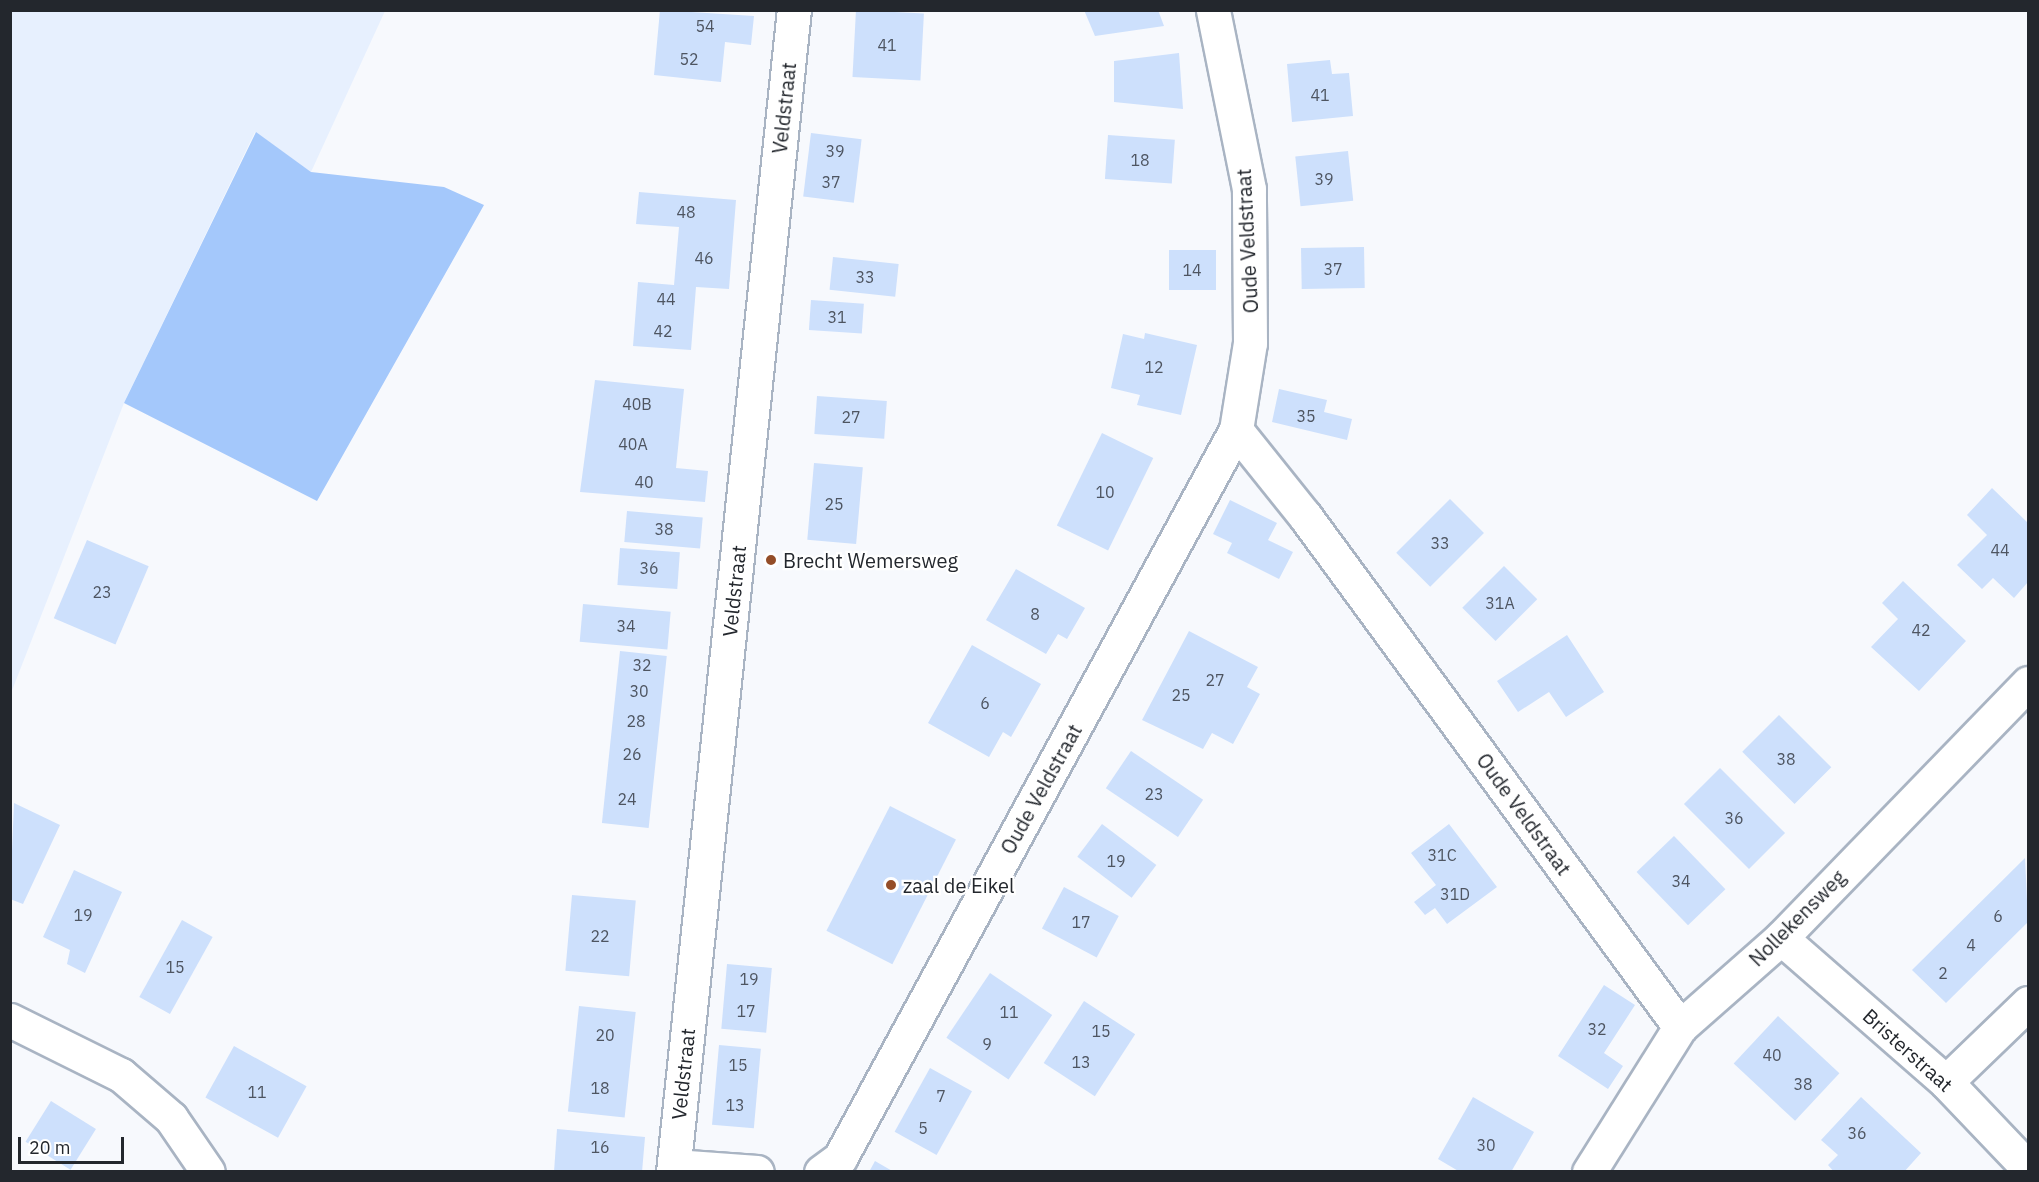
<!DOCTYPE html>
<html>
<head>
<meta charset="utf-8">
<style>
	body { margin:0 }
	#map { position:relative; width:2039px; height:1182px; overflow:hidden; background:#f7f9fd; font-family:"IBM Plex Sans",sans-serif }
	div>[style] { position:absolute }
	.built>* { inset:0; background:#e7f0fe }
	.green>* { inset:0; background:#a4c8fb }
	.building>* { inset:0; background:#cde0fc; transform-origin:0 0 }
	.roads { filter:drop-shadow(2px 0 #a9b4c3) drop-shadow(-2px 0 #a9b4c3) drop-shadow(0 2px #a9b4c3) drop-shadow(0 -2px #a9b4c3) }
	.minor>* { height:33px; margin:-16.5px; padding:0 16.5px; transform-origin:16.5px; border-radius:16.5px; background:#fff }
	.tertiary>* { height:33px; margin:-16.5px; padding:0 16.5px; transform-origin:16.5px; border-radius:16.5px; background:#fff }
	.dots>* { width:16px; height:16px; translate:-50% -50%; box-sizing:border-box; border:3px solid #fff; border-radius:50% }
	span { translate:-50% -50%; white-space:nowrap; text-align:center; line-height:1.15; -webkit-text-stroke:4.5px #fff; paint-order:stroke }
	.number-label { font-size:16px; color:#4e5561 }
	.number-label span { -webkit-text-stroke-width:0 }
	.street-label { font-size:20px; color:#23272d }
	.poi-label { font-size:20px; color:#23272d }
	.left { translate:0 -50%; text-align:left }
	.frame { position:absolute; inset:0; border:12px solid #23272d; pointer-events:none }
	.scale { position:absolute; left:18px; top:1137px; width:106px; height:27px; box-sizing:border-box; border:3px solid #23272d; border-top:0; padding-left:8px; font-size:18px; line-height:21px; white-space:nowrap; color:#23272d; -webkit-text-stroke:4px #fff; paint-order:stroke }
</style>
</head>
<body>
<div id="map">
	<div class="built">
		<i style="clip-path:polygon(10px 11px,385px 11px,311px 172px,255px 132px,124px 403px,11px 693px)"></i>
	</div>
	<div class="green">
		<i style="clip-path:polygon(256px 132px,311px 172px,444px 187px,484px 205px,317px 501px,124px 403px)"></i>
	</div>
	<div class="building">
		<i style="clip-path:polygon(660px 10px,754px 16px,751px 45px,725px 42px,721px 82px,654px 75px)"></i>
		<i style="left:856px;top:10px;width:68px;height:67px;rotate:3deg"></i>
		<i style="clip-path:polygon(1084px 10px,1158px 10px,1164px 26px,1095px 36px)"></i>
		<i style="clip-path:polygon(1179px 53px,1183px 109px,1114px 102px,1114px 61px)"></i>
		<i style="clip-path:polygon(1330px 60px,1332px 74px,1349px 73px,1353px 116px,1292px 122px,1287px 64px)"></i>
		<i style="left:811px;top:133px;width:51px;height:64px;rotate:7deg"></i>
		<i style="left:1108px;top:135px;width:67px;height:44px;rotate:4deg"></i>
		<i style="left:1348px;top:151px;width:50px;height:53px;rotate:84deg"></i>
		<i style="clip-path:polygon(639px 192px,736px 200px,729px 289px,696px 287px,691px 350px,633px 346px,638px 282px,674px 285px,679px 227px,636px 224px)"></i>
		<i style="left:1364px;top:247px;width:41px;height:63px;rotate:89deg"></i>
		<i style="left:1169px;top:250px;width:47px;height:40px"></i>
		<i style="left:833px;top:257px;width:66px;height:33px;rotate:6deg"></i>
		<i style="left:811px;top:300px;width:53px;height:30px;rotate:4deg"></i>
		<i style="clip-path:polygon(1145px 333px,1197px 345px,1181px 415px,1137px 405px,1140px 395px,1111px 388px,1123px 334px,1144px 339px)"></i>
		<i style="clip-path:polygon(595px 380px,684px 389px,676px 468px,708px 471px,705px 502px,580px 492px)"></i>
		<i style="clip-path:polygon(1279px 389px,1327px 400px,1324px 412px,1352px 419px,1347px 440px,1272px 422px)"></i>
		<i style="left:817px;top:396px;width:70px;height:38px;rotate:4deg"></i>
		<i style="left:1102px;top:433px;width:57px;height:103px;rotate:26deg"></i>
		<i style="left:814px;top:463px;width:49px;height:77px;rotate:5deg"></i>
		<i style="clip-path:polygon(1992px 488px,2028px 523px,2028px 582px,2014px 598px,1993px 578px,1982px 589px,1957px 565px,1987px 535px,1967px 515px)"></i>
		<i style="left:1450px;top:499px;width:48px;height:76px;rotate:45deg"></i>
		<i style="clip-path:polygon(1230px 500px,1277px 523px,1268px 540px,1293px 552px,1279px 579px,1227px 553px,1232px 543px,1213px 534px)"></i>
		<i style="left:627px;top:511px;width:76px;height:31px;rotate:5deg"></i>
		<i style="left:87px;top:540px;width:67px;height:85px;rotate:23deg"></i>
		<i style="left:620px;top:548px;width:60px;height:37px;rotate:4deg"></i>
		<i style="left:1504px;top:566px;width:47px;height:59px;rotate:45deg"></i>
		<i style="clip-path:polygon(1016px 569px,1085px 608px,1067px 639px,1058px 634px,1046px 654px,986px 620px)"></i>
		<i style="clip-path:polygon(1903px 581px,1966px 641px,1919px 691px,1871px 647px,1898px 619px,1882px 603px)"></i>
		<i style="left:583px;top:604px;width:88px;height:38px;rotate:5deg"></i>
		<i style="clip-path:polygon(1189px 631px,1258px 667px,1247px 687px,1260px 694px,1233px 744px,1212px 733px,1203px 749px,1142px 720px)"></i>
		<i style="clip-path:polygon(1567px 635px,1604px 692px,1566px 717px,1549px 692px,1518px 712px,1497px 681px)"></i>
		<i style="clip-path:polygon(972px 645px,1041px 684px,1011px 737px,1003px 732px,989px 757px,928px 723px)"></i>
		<i style="left:620px;top:651px;width:47px;height:173px;rotate:6deg"></i>
		<i style="left:1779px;top:715px;width:74px;height:52px;rotate:45deg"></i>
		<i style="left:1131px;top:751px;width:87px;height:45px;rotate:34deg"></i>
		<i style="left:1720px;top:768px;width:92px;height:51px;rotate:45deg"></i>
		<i style="clip-path:polygon(14px 803px,60px 825px,23px 904px,10px 899px)"></i>
		<i style="left:890px;top:806px;width:74px;height:140px;rotate:27deg"></i>
		<i style="left:1102px;top:824px;width:68px;height:41px;rotate:37deg"></i>
		<i style="clip-path:polygon(1449px 824px,1497px 887px,1447px 924px,1435px 908px,1425px 915px,1414px 902px,1436px 885px,1411px 853px)"></i>
		<i style="left:1674px;top:836px;width:74px;height:52px;rotate:46deg"></i>
		<i style="clip-path:polygon(2025px 858px,2028px 922px,1946px 1003px,1912px 970px)"></i>
		<i style="clip-path:polygon(74px 870px,122px 892px,85px 973px,67px 964px,70px 950px,43px 937px)"></i>
		<i style="left:1064px;top:887px;width:62px;height:47px;rotate:28deg"></i>
		<i style="left:572px;top:895px;width:64px;height:76px;rotate:5deg"></i>
		<i style="left:182px;top:920px;width:35px;height:88px;rotate:29deg"></i>
		<i style="left:727px;top:964px;width:45px;height:65px;rotate:5deg"></i>
		<i style="left:990px;top:973px;width:75px;height:78px;rotate:34deg"></i>
		<i style="clip-path:polygon(1604px 985px,1635px 1005px,1604px 1053px,1623px 1066px,1608px 1089px,1558px 1056px)"></i>
		<i style="left:1084px;top:1001px;width:61px;height:74px;rotate:33deg"></i>
		<i style="left:579px;top:1006px;width:57px;height:106px;rotate:6deg"></i>
		<i style="left:1778px;top:1016px;width:84px;height:65px;rotate:43deg"></i>
		<i style="left:719px;top:1045px;width:42px;height:80px;rotate:5deg"></i>
		<i style="left:234px;top:1046px;width:83px;height:59px;rotate:29deg"></i>
		<i style="left:930px;top:1068px;width:48px;height:73px;rotate:29deg"></i>
		<i style="clip-path:polygon(1473px 1097px,1534px 1132px,1511px 1172px,1460px 1172px,1438px 1159px)"></i>
		<i style="clip-path:polygon(1861px 1097px,1921px 1153px,1904px 1172px,1834px 1172px,1828px 1165px,1838px 1155px,1821px 1140px)"></i>
		<i style="left:51px;top:1101px;width:53px;height:48px;rotate:32deg"></i>
		<i style="clip-path:polygon(557px 1129px,645px 1137px,642px 1172px,554px 1172px)"></i>
		<i style="clip-path:polygon(875px 1161px,894px 1172px,869px 1172px)"></i>
	</div>
	<div class="roads">
		<div class="minor">
			<i style="left:1236px;top:430px;width:110px;rotate:51.3deg"></i>
			<i style="left:1305px;top:516px;width:634px;rotate:53.73deg"></i>
			<i style="left:1781px;top:938px;width:219px;rotate:41.1deg"></i>
			<i style="left:1946px;top:1082px;width:119px;rotate:46.4deg"></i>
			<i style="left:10px;top:1020px;width:124px;rotate:26.4deg"></i>
			<i style="left:121px;top:1075px;width:66px;rotate:40.7deg"></i>
			<i style="left:171px;top:1118px;width:65px;rotate:55.6deg"></i>
			<i style="left:1946px;top:1082px;width:114px;rotate:-43.9deg"></i>
			<i style="left:674px;top:1166px;width:83px;rotate:4.1deg"></i>
			<i style="left:821px;top:1172px;width:24px;rotate:-36deg"></i>
			<i style="left:840px;top:1158px;width:829px;rotate:-61.46deg"></i>
			<i style="left:1236px;top:430px;width:88px;rotate:-80.9deg"></i>
			<i style="left:1250px;top:343px;width:154px;rotate:-90.4deg"></i>
			<i style="left:1249px;top:189px;width:183px;rotate:-101.4deg"></i>
			<i style="left:1589px;top:1172px;width:171px;rotate:-57.9deg"></i>
			<i style="left:1680px;top:1027px;width:135px;rotate:-41.4deg"></i>
			<i style="left:1781px;top:938px;width:355px;rotate:-45.9deg"></i>
		</div>
		<div class="tertiary">
			<i style="left:673px;top:1172px;width:1168px;rotate:-84.06deg"></i>
		</div>
	</div>
	<div class="dots">
		<i style="left:771px;top:560px;background:#944d28"></i>
		<i style="left:891px;top:885px;background:#944d28"></i>
	</div>
	<div class="number-label">
		<span style="left:705px;top:26px">54</span>
		<span style="left:887px;top:45px">41</span>
		<span style="left:689px;top:59px">52</span>
		<span style="left:1320px;top:95px">41</span>
		<span style="left:835px;top:151px">39</span>
		<span style="left:1140px;top:160px">18</span>
		<span style="left:1324px;top:179px">39</span>
		<span style="left:831px;top:182px">37</span>
		<span style="left:686px;top:212px">48</span>
		<span style="left:704px;top:258px">46</span>
		<span style="left:1333px;top:269px">37</span>
		<span style="left:1192px;top:270px">14</span>
		<span style="left:865px;top:277px">33</span>
		<span style="left:666px;top:299px">44</span>
		<span style="left:837px;top:317px">31</span>
		<span style="left:663px;top:331px">42</span>
		<span style="left:1154px;top:367px">12</span>
		<span style="left:637px;top:404px">40B</span>
		<span style="left:1306px;top:416px">35</span>
		<span style="left:851px;top:417px">27</span>
		<span style="left:633px;top:444px">40A</span>
		<span style="left:644px;top:482px">40</span>
		<span style="left:1105px;top:492px">10</span>
		<span style="left:834px;top:504px">25</span>
		<span style="left:664px;top:529px">38</span>
		<span style="left:1440px;top:543px">33</span>
		<span style="left:2000px;top:550px">44</span>
		<span style="left:649px;top:568px">36</span>
		<span style="left:102px;top:592px">23</span>
		<span style="left:1500px;top:603px">31A</span>
		<span style="left:1035px;top:614px">8</span>
		<span style="left:626px;top:626px">34</span>
		<span style="left:1921px;top:630px">42</span>
		<span style="left:642px;top:665px">32</span>
		<span style="left:1215px;top:680px">27</span>
		<span style="left:639px;top:691px">30</span>
		<span style="left:1181px;top:695px">25</span>
		<span style="left:985px;top:703px">6</span>
		<span style="left:636px;top:721px">28</span>
		<span style="left:632px;top:754px">26</span>
		<span style="left:1786px;top:759px">38</span>
		<span style="left:1154px;top:794px">23</span>
		<span style="left:627px;top:799px">24</span>
		<span style="left:1734px;top:818px">36</span>
		<span style="left:1442px;top:855px">31C</span>
		<span style="left:1116px;top:861px">19</span>
		<span style="left:1681px;top:881px">34</span>
		<span style="left:1455px;top:894px">31D</span>
		<span style="left:83px;top:915px">19</span>
		<span style="left:1998px;top:916px">6</span>
		<span style="left:1081px;top:922px">17</span>
		<span style="left:600px;top:936px">22</span>
		<span style="left:1971px;top:945px">4</span>
		<span style="left:175px;top:967px">15</span>
		<span style="left:1943px;top:973px">2</span>
		<span style="left:749px;top:979px">19</span>
		<span style="left:746px;top:1011px">17</span>
		<span style="left:1009px;top:1012px">11</span>
		<span style="left:1597px;top:1029px">32</span>
		<span style="left:1101px;top:1031px">15</span>
		<span style="left:605px;top:1035px">20</span>
		<span style="left:987px;top:1044px">9</span>
		<span style="left:1772px;top:1055px">40</span>
		<span style="left:1081px;top:1062px">13</span>
		<span style="left:738px;top:1065px">15</span>
		<span style="left:1803px;top:1084px">38</span>
		<span style="left:600px;top:1088px">18</span>
		<span style="left:257px;top:1092px">11</span>
		<span style="left:941px;top:1096px">7</span>
		<span style="left:735px;top:1105px">13</span>
		<span style="left:923px;top:1128px">5</span>
		<span style="left:1857px;top:1133px">36</span>
		<span style="left:1486px;top:1145px">30</span>
		<span style="left:600px;top:1147px">16</span>
	</div>
	<div class="street-label">
		<span style="left:784px;top:108px;rotate:-84deg">Veldstraat</span>
		<span style="left:1247px;top:241px;rotate:-93deg">Oude Veldstraat</span>
		<span style="left:734px;top:591px;rotate:-84deg">Veldstraat</span>
		<span style="left:1041px;top:789px;rotate:-61deg">Oude Veldstraat</span>
		<span style="left:1524px;top:814px;rotate:54deg">Oude Veldstraat</span>
		<span style="left:1797px;top:918px;rotate:-45deg">Nollekensweg</span>
		<span style="left:1908px;top:1050px;rotate:42deg">Bristerstraat</span>
		<span style="left:683px;top:1074px;rotate:-84deg">Veldstraat</span>
	</div>
	<div class="poi-label">
		<span class="left" style="left:783px;top:560px">Brecht Wemersweg</span>
		<span class="left" style="left:903px;top:885px">zaal de Eikel</span>
	</div>
	<div class="frame"></div>
	<div class="scale">20 m</div>
</div>
</body>
</html>
